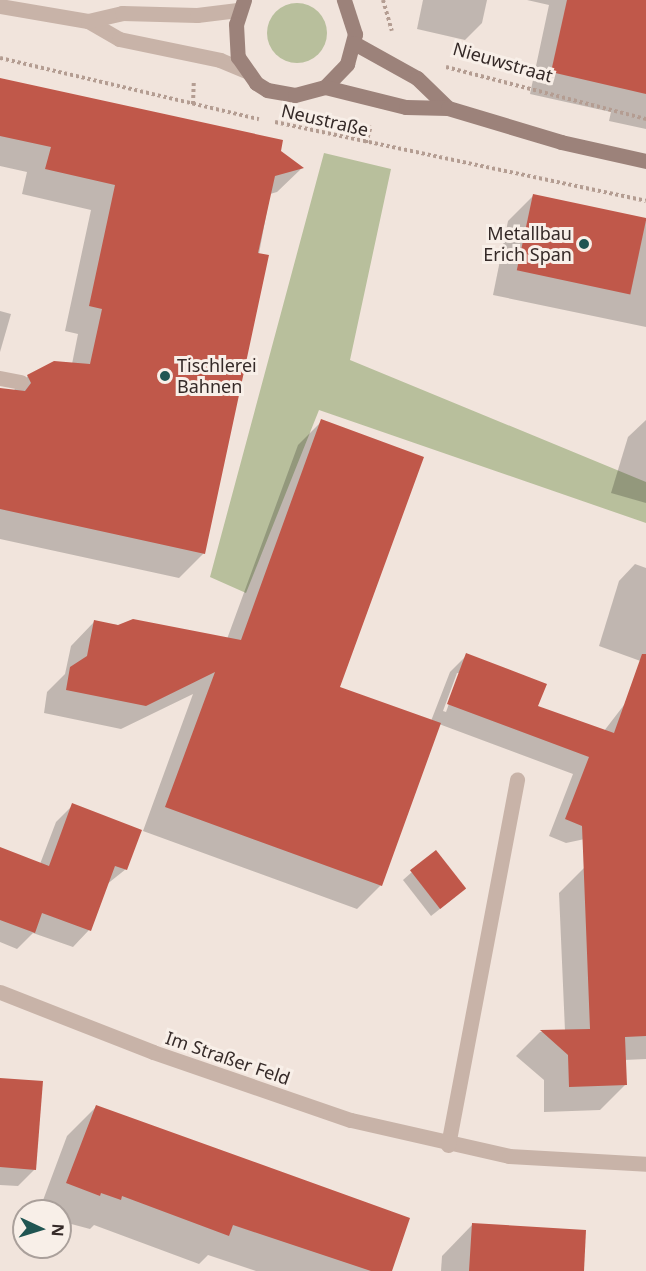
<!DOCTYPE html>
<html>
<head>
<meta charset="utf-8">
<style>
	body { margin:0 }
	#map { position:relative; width:646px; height:1271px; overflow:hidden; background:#f1e4dc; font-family:"Noto Sans",sans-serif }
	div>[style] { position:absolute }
	.green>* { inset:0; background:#b8bf9c }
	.round { border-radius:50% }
	.shadow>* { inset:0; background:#0003 }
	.building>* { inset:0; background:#c0584a; transform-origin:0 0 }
	.path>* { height:4px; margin-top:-2px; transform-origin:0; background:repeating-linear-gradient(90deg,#b49d92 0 3px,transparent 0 6px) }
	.service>* { height:15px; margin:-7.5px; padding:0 7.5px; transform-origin:7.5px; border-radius:7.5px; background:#c8b3a8 }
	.minor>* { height:15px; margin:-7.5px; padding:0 7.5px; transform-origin:7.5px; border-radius:7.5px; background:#c8b3a8 }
	.tertiary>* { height:15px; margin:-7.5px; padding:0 7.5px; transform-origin:7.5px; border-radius:7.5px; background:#c8b3a8 }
	.secondary>* { height:15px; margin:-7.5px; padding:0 7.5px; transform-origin:7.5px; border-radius:7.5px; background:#9c827a }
	.dots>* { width:16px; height:16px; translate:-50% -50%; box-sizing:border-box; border:3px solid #f8efe8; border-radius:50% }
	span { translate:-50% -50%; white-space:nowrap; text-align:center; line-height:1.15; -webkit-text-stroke:6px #f8efe8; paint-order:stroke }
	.street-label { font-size:18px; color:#352a28 }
	.poi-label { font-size:18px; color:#352a28 }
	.right { translate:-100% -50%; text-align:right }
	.left { translate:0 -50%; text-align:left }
	.north { position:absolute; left:12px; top:1199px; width:60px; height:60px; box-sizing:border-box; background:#f8efe8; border:2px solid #aaa09b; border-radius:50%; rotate:94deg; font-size:16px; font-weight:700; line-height:24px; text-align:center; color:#352a28 }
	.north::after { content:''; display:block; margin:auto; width:21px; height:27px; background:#205552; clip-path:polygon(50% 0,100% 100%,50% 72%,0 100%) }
</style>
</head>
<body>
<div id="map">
	<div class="green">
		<i class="round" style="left:267px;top:3px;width:60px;height:60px"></i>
		<i style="clip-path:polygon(324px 153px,391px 169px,350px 360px,646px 482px,646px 523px,319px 410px,246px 593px,210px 577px)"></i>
	</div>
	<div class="shadow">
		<i style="clip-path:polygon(423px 0,487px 0,482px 23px,465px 40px,417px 29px)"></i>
		<i style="clip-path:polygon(527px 0,646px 0,646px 129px,609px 121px,611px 112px,530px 94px,549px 5px)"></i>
		<i style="clip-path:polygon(0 79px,279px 151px,302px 168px,277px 192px,270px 194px,204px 553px,179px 578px,0 539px,0 390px,13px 391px,28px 376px,72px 364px,78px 334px,65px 331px,91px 210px,22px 194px,27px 172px,0 166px)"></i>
		<i style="clip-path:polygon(533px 196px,646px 219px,646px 327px,493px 295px,508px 221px)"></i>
		<i style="clip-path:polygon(0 311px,11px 314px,0 352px)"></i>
		<i style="clip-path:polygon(646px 420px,646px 503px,611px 493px,628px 437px)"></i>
		<i style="clip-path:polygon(evenodd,322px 421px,338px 687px,431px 721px,450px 672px,467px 655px,536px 707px,604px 731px,624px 705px,646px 713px,646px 826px,566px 843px,549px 836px,573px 774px,439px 724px,381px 885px,357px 909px,143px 831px,193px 694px,121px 729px,44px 713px,47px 692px,65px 674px,71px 646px,94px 622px,227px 639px,298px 445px,322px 421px,457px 673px,460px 673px,446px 712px,443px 711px,457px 673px)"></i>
		<i style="clip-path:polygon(635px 564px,646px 568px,646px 663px,599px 646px,619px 581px)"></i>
		<i style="clip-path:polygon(73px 805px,126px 869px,106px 885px,89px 930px,73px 947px,33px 933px,17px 949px,0 942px,0 855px,40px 864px,56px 822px)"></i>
		<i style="clip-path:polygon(646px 865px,646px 1059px,624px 1060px,625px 1085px,600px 1110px,544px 1112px,544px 1080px,516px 1056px,540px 1032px,565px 1031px,559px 893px,584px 868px)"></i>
		<i style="clip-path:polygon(412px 872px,455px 897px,431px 916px,403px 880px)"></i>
		<i style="clip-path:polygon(0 1080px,35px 1169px,18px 1186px,0 1185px)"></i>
		<i style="clip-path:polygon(96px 1107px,391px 1271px,256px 1271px,208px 1255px,199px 1264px,94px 1225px,90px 1229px,60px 1221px,60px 1211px,39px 1211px,67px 1136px)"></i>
		<i style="clip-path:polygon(473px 1224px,582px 1271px,441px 1271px,442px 1256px)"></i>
	</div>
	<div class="building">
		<i style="clip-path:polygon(567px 0,646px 0,646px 94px,551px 72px)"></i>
		<i style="clip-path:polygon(0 78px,283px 140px,281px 151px,304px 168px,275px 176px,258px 253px,269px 255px,205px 554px,0 509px,0 388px,25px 391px,31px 383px,27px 375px,54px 361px,90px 364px,102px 309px,89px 306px,115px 185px,45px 169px,51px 147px,0 136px)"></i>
		<i style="left:533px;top:194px;width:116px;height:78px;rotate:12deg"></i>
		<i style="clip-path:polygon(321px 419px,424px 457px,340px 687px,441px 723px,382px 886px,165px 807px,215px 672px,146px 706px,66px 690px,70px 667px,87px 656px,94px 620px,118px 625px,133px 619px,241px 640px)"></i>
		<i style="clip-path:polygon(466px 653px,547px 684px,538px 706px,614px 733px,642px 654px,646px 654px,646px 1036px,625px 1037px,627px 1085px,569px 1087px,568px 1055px,540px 1030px,590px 1029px,582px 826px,565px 819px,589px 757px,447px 704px)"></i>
		<i style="clip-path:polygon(72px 803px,142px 830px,127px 870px,115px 866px,91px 931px,42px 913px,35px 933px,0 920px,0 847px,49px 866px)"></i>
		<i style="left:436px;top:850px;width:49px;height:33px;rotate:52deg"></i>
		<i style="clip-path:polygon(0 1078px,43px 1081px,36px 1170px,0 1167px)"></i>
		<i style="clip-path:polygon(96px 1105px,410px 1218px,392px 1271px,371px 1271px,233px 1225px,229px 1236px,122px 1196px,121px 1200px,101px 1193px,100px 1196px,66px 1183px)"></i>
		<i style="clip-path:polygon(472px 1223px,586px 1230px,584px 1271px,469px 1271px)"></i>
	</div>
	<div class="path">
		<i style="left:383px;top:0;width:32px;rotate:74deg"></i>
		<i style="left:0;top:58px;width:266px;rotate:13.3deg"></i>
		<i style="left:446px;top:67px;width:207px;rotate:14.6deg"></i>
		<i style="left:193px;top:104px;width:23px;rotate:-88deg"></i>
		<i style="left:275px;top:122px;width:379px;rotate:12deg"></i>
		<i style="left:366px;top:143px;width:18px;rotate:-74deg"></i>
	</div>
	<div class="service">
		<i style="left:0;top:378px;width:21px;rotate:11deg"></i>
	</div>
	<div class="minor">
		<i style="left:0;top:992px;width:164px;rotate:21.4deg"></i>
		<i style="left:153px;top:1052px;width:209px;rotate:19deg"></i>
		<i style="left:351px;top:1120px;width:162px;rotate:12.8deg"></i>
		<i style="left:509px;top:1156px;width:137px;rotate:3.3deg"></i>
		<i style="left:448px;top:1145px;width:372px;rotate:-79.3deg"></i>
	</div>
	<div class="tertiary">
		<i style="left:0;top:6px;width:89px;rotate:9.7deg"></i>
		<i style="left:88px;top:21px;width:36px;rotate:30deg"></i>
		<i style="left:119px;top:39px;width:103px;rotate:11.7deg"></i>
		<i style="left:220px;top:60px;width:28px;rotate:23deg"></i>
		<i style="left:88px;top:21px;width:35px;rotate:-13deg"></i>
		<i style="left:122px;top:13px;width:75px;rotate:1.5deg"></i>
		<i style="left:197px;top:15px;width:41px;rotate:-7deg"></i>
	</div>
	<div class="secondary">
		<i style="left:244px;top:0;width:25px;rotate:108deg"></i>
		<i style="left:236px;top:24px;width:33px;rotate:87deg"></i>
		<i style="left:238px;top:57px;width:32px;rotate:55deg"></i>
		<i style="left:256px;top:83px;width:13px;rotate:32deg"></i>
		<i style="left:267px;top:90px;width:28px;rotate:10deg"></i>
		<i style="left:295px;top:95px;width:31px;rotate:-15deg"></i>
		<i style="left:325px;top:87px;width:32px;rotate:-46deg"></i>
		<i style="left:347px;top:64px;width:31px;rotate:-75deg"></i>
		<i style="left:355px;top:34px;width:36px;rotate:-108deg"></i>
		<i style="left:354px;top:43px;width:72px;rotate:29.1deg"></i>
		<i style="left:417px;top:78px;width:43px;rotate:44.1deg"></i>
		<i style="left:325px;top:87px;width:83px;rotate:13.9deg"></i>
		<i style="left:406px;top:107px;width:42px;rotate:1.4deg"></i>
		<i style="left:448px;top:108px;width:118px;rotate:16.7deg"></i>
		<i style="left:561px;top:142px;width:87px;rotate:12.6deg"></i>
	</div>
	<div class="dots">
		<i style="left:584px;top:244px;background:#205552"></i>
		<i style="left:165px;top:376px;background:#205552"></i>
	</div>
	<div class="street-label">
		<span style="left:503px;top:62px;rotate:16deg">Nieuwstraat</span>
		<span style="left:325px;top:120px;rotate:13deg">Neustraße</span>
		<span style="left:228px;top:1058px;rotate:19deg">Im Straßer Feld</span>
	</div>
	<div class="poi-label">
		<span class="right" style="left:572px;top:244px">Metallbau<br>Erich Span</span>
		<span class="left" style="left:177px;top:376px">Tischlerei<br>Bahnen</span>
	</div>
	<div class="north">N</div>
</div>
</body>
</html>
